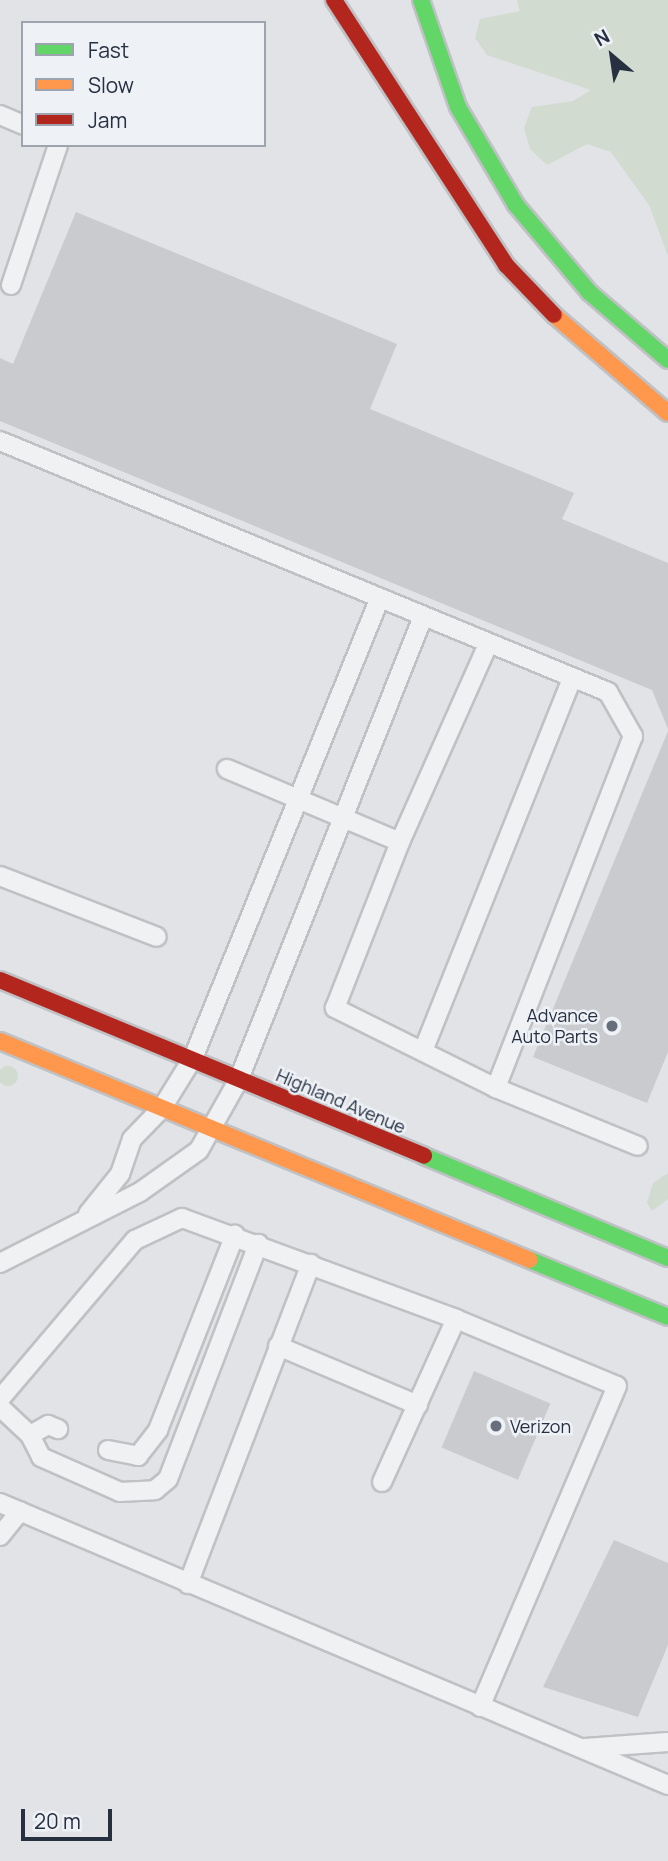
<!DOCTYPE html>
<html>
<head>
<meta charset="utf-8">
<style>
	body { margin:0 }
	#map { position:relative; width:668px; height:1861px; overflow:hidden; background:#e1e3e6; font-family:Manrope,sans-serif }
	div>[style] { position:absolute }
	.green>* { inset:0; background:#d1dbd0 }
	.round { border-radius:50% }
	.building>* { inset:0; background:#c9cbce; transform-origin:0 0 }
	.roads { filter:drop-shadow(2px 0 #bfc1c4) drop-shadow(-2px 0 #bfc1c4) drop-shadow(0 2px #bfc1c4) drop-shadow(0 -2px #bfc1c4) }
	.lane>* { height:18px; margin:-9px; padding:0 9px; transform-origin:9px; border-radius:9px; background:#f0f1f3 }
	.fast>* { height:16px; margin:-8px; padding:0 8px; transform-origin:8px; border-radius:8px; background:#63d668 }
	.slow>* { height:16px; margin:-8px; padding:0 8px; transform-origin:8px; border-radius:8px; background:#ff974d }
	.jam>* { height:16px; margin:-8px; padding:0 8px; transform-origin:8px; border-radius:8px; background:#b3261e }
	.dots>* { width:19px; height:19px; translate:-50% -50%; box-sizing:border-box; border:4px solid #eef1f6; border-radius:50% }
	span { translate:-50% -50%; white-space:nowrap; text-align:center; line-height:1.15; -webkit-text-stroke:5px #eef1f6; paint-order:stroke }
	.poi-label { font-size:18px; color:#263041 }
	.right { translate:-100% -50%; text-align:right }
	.left { translate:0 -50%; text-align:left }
	.street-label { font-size:18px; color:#263041 }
	.legend { position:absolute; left:21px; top:21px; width:245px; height:126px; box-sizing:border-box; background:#eef1f6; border:2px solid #9ea4ae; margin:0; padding:9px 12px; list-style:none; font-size:21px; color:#263041 }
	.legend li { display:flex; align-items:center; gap:14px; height:35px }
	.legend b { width:35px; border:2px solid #9ea4ae }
	.north { position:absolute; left:577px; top:21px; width:70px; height:70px; -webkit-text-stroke:5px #eef1f6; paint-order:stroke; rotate:331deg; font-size:19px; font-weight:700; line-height:28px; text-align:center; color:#263041 }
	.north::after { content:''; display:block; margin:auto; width:24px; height:32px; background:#263041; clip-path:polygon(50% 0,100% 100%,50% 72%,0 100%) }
	.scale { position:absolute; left:21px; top:1809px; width:91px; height:32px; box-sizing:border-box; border:4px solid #263041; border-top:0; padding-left:9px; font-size:21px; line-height:24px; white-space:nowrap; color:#263041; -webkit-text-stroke:5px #eef1f6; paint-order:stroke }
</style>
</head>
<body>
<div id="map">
	<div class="green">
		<i style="clip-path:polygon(517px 0,668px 0,668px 256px,649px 205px,611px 152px,587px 144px,547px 165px,530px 149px,524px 128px,532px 107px,573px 101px,591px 90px,487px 55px,475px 38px,480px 19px,520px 11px)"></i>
		<i class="round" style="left:-2px;top:1066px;width:20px;height:20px"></i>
		<i style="clip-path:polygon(668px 1173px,668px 1199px,652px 1211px,647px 1203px,653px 1183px)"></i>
	</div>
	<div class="building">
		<i style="clip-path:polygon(76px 212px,397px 344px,370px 409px,574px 493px,562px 519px,668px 563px,668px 729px,652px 690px,0 421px,0 358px,13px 364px)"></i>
		<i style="clip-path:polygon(668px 731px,668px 1052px,647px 1103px,533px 1057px)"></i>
		<i style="left:474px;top:1371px;width:83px;height:83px;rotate:23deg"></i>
		<i style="clip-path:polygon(614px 1540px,668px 1563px,668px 1645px,638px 1717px,543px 1687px)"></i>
	</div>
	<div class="roads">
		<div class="lane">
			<i style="left:0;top:115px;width:25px;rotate:23deg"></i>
			<i style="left:11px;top:285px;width:148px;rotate:-71.4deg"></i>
			<i style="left:0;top:441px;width:658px;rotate:22.43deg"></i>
			<i style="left:608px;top:692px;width:51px;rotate:60.4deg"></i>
			<i style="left:633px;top:736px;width:378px;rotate:111.3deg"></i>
			<i style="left:496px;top:1088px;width:180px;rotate:-153.6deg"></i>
			<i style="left:335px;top:1008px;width:178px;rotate:-68.6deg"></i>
			<i style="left:400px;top:842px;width:188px;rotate:-157.1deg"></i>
			<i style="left:400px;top:842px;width:217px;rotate:-66deg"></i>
			<i style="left:0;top:876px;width:168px;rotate:21.2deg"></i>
			<i style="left:423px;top:1051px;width:402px;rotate:-68.2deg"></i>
			<i style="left:496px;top:1088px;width:153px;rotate:22.2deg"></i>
			<i style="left:88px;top:1214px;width:51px;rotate:-51.3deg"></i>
			<i style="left:120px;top:1174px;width:37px;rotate:-71deg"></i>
			<i style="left:132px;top:1139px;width:43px;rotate:-45.9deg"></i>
			<i style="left:162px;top:1108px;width:59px;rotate:-58.2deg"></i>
			<i style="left:193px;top:1058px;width:495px;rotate:-67.9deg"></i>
			<i style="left:0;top:1263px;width:157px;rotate:-26.9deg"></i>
			<i style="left:140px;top:1192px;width:72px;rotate:-35.4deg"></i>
			<i style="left:199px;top:1150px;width:81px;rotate:-60.6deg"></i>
			<i style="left:239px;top:1079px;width:496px;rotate:-68.3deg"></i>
			<i style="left:278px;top:1346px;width:152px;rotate:22.9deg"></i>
			<i style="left:0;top:1399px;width:209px;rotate:-49.7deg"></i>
			<i style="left:135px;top:1240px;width:52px;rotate:-25.1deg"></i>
			<i style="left:182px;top:1218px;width:292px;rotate:20.2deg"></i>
			<i style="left:456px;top:1319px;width:174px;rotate:22.6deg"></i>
			<i style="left:617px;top:1386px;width:349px;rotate:113.1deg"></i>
			<i style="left:0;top:1407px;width:41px;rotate:43deg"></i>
			<i style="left:30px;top:1435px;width:25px;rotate:63deg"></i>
			<i style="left:41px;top:1457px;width:86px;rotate:23.9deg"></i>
			<i style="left:120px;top:1492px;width:35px;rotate:-3deg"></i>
			<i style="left:155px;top:1490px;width:17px;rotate:-40deg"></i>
			<i style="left:168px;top:1479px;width:252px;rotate:-69deg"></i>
			<i style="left:30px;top:1435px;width:21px;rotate:-29deg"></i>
			<i style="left:48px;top:1425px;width:11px;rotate:22deg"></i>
			<i style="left:108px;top:1450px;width:31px;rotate:11deg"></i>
			<i style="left:138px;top:1456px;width:33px;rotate:-52deg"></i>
			<i style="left:158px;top:1430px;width:210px;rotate:-68.5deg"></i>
			<i style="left:382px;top:1482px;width:179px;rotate:-65.6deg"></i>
			<i style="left:0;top:1503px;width:725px;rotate:22.89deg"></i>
			<i style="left:0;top:1536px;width:32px;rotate:-51deg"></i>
			<i style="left:188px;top:1584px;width:343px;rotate:-69deg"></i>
			<i style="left:585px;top:1748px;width:83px;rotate:-4.1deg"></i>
		</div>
		<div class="fast">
			<i style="left:421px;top:0;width:113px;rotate:70.9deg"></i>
			<i style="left:458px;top:107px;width:114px;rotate:59.4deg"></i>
			<i style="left:516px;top:205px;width:114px;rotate:50deg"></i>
			<i style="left:589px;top:292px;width:104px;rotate:40.7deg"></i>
			<i style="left:424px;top:1156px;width:264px;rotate:22.7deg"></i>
			<i style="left:530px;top:1260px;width:149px;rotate:22.4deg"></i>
		</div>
		<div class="slow">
			<i style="left:554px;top:315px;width:150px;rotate:40.7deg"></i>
			<i style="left:0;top:1041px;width:573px;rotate:22.45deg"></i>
		</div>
		<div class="jam">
			<i style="left:334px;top:0;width:316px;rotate:57deg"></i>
			<i style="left:506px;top:265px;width:69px;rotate:46.2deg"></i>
			<i style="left:0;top:980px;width:459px;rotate:22.5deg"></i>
		</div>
	</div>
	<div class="dots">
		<i style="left:612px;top:1026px;background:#676f7b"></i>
		<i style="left:496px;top:1426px;background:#676f7b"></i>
	</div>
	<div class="poi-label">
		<span class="right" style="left:598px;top:1026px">Advance<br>Auto Parts</span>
		<span class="left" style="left:510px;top:1426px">Verizon</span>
	</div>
	<div class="street-label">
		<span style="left:341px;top:1101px;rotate:23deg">Highland Avenue</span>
	</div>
	<ul class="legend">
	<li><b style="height:9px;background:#63d668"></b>Fast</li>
	<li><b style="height:9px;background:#ff974d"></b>Slow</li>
	<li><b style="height:9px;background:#b3261e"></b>Jam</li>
	</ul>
	<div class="north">N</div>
	<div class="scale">20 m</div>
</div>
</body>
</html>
